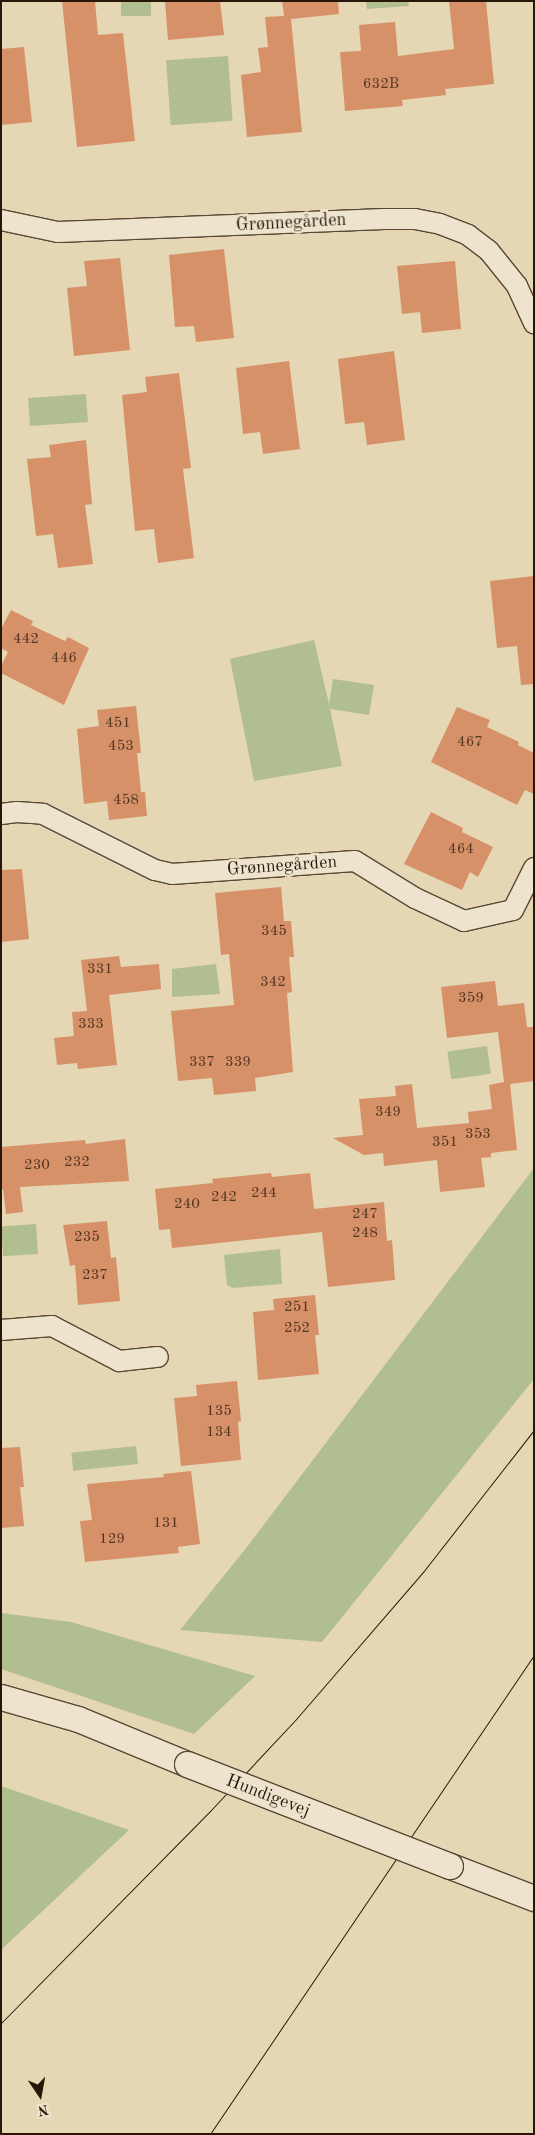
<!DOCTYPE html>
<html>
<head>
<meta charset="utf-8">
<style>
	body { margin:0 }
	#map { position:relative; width:535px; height:2135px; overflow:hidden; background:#e5d6b4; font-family:"Old Standard TT",serif }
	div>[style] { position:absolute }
	.green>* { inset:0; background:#b1be90; transform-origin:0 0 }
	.building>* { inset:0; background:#d69169 }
	.roads { filter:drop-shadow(1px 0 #574734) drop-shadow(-1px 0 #574734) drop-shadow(0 1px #574734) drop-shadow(0 -1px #574734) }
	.minor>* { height:20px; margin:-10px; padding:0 10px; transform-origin:10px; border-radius:10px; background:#eee4ce }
	.tertiary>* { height:25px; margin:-12.5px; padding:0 12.5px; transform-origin:12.5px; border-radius:12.5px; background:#eee4ce }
	.tram>* { height:1px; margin:-0.5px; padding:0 0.5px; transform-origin:0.5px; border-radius:0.5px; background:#281709 }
	.bridges { filter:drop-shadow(1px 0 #574734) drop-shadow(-1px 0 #574734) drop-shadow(0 1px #574734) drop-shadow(0 -1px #574734) }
	.tertiary-bridge>* { height:25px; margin:-12.5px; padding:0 12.5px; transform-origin:12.5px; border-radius:12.5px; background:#eee4ce }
	span { translate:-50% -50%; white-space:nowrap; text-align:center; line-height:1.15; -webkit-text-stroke:5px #eee4ce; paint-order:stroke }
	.number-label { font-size:15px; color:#543621 }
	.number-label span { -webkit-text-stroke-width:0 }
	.street-label { font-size:18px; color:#281709 }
	.frame { position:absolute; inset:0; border:2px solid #281709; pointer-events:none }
	.north { position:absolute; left:15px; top:2070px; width:50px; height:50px; -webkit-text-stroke:4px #eee4ce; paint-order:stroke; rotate:168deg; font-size:14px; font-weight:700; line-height:20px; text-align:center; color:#281709 }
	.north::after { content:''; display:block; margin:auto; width:18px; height:22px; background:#281709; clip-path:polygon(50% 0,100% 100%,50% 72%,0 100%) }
</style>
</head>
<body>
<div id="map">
	<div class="green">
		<i style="left:121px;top:1px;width:30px;height:15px"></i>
		<i style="clip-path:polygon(366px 1px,408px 1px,409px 6px,367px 9px)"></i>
		<i style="left:228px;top:56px;width:65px;height:62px;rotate:86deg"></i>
		<i style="left:86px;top:394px;width:28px;height:58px;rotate:86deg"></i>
		<i style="clip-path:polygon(314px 640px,329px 704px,333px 679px,374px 685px,369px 715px,330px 709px,342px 766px,254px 781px,230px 659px)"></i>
		<i style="clip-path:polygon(216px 964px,220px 994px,172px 997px,172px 969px)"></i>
		<i style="left:487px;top:1046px;width:28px;height:40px;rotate:82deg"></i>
		<i style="clip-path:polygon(534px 1168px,534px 1379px,322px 1642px,180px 1630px,247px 1547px)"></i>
		<i style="left:36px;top:1224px;width:30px;height:35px;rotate:86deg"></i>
		<i style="clip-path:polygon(280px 1249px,282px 1284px,233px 1288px,227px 1285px,224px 1255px)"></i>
		<i style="left:136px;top:1446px;width:18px;height:65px;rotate:84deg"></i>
		<i style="clip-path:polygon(1px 1613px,71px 1622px,255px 1676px,194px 1734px,1px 1669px)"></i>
		<i style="clip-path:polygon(1px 1786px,129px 1830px,1px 1950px)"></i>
	</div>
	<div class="building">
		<i style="clip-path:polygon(62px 1px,95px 1px,98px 35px,123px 33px,135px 141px,77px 147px)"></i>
		<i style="clip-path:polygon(165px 1px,220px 1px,224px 35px,168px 40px)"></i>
		<i style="clip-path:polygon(282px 1px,338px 1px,339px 14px,291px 19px,302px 132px,247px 137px,241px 75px,261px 72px,258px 48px,268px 47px,265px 17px,284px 16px)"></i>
		<i style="clip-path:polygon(449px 1px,486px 1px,494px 84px,445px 89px,446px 95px,402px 100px,403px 106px,345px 111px,340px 52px,361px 51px,359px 25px,395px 22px,398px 56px,454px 49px)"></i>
		<i style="clip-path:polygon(24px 47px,32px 122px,1px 125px,1px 49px)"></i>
		<i style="clip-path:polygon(224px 249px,234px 338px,196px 342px,194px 326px,175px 327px,169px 255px)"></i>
		<i style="clip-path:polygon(120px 258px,130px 350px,74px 356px,67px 288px,87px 286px,84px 261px)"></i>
		<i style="clip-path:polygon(455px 261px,461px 329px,422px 333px,420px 312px,402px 314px,397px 266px)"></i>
		<i style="clip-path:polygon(394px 351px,405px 440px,367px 445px,364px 422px,345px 424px,338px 359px)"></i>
		<i style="clip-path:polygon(289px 361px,300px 449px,263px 454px,260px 432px,243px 434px,236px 368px)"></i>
		<i style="clip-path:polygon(179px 373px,191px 468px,183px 469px,194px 558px,158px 563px,154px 529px,135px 531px,122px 395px,147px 392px,145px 377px)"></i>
		<i style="clip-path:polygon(86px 440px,92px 504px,85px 505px,93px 564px,58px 568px,53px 534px,36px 536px,27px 459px,51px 457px,49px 445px)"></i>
		<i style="clip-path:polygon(534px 576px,534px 684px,521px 685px,517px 646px,497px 648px,490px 581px)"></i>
		<i style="clip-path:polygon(11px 610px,33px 621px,31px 625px,65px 641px,68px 637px,89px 648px,64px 705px,1px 673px,1px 666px,8px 652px,1px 648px,1px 629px)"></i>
		<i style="clip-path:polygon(136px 706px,141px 753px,137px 753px,141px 792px,145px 792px,147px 816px,109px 820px,107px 801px,84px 804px,77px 729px,99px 726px,97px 710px)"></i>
		<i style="clip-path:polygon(457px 707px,490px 720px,487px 727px,519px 742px,518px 745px,534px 753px,534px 794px,525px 790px,517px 805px,431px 762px)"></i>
		<i style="clip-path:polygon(431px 812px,463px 828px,462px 832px,493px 847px,478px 877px,470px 872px,462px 890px,404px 864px)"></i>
		<i style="clip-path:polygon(22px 869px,29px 939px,1px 942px,1px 870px)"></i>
		<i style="clip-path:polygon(281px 887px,284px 921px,291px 921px,294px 957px,289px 957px,292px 992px,287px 993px,293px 1072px,255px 1078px,256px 1091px,214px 1095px,212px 1078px,178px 1081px,171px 1011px,234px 1005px,229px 954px,221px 955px,215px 893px)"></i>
		<i style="clip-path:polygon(119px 956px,121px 967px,159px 964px,161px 989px,109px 995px,117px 1065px,78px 1069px,77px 1063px,57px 1065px,54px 1038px,74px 1036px,72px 1012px,87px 1011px,81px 960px)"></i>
		<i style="clip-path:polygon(495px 981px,498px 1006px,524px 1003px,527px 1027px,534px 1027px,534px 1081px,510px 1084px,517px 1150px,491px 1153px,491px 1157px,481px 1158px,485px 1187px,440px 1192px,437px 1160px,384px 1166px,383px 1153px,364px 1155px,333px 1138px,363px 1135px,359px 1099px,396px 1096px,395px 1086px,412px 1084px,417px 1128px,469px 1123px,468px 1112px,492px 1109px,489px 1085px,504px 1082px,498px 1032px,447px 1038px,441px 987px)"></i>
		<i style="clip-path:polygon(125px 1139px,129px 1181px,20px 1187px,23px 1212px,6px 1214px,3px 1189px,1px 1189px,1px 1147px,85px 1140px,86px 1144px)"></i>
		<i style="clip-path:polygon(271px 1173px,272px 1177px,310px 1173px,314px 1209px,384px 1202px,387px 1241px,392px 1240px,395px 1280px,328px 1287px,322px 1232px,172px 1248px,170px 1229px,159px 1230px,155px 1189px,213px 1183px,212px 1179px)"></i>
		<i style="clip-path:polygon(107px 1221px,111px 1258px,116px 1257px,120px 1301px,78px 1305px,75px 1265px,70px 1266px,63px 1225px)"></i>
		<i style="clip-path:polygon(315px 1295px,319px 1335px,315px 1335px,319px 1374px,258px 1380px,253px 1312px,274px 1310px,273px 1299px)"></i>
		<i style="clip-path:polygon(237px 1381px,241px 1421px,238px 1422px,241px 1460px,181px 1466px,174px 1398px,197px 1396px,196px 1385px)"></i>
		<i style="clip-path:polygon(20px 1447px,24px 1487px,20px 1487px,24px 1526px,1px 1528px,1px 1448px)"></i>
		<i style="clip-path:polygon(191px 1471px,200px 1544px,178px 1547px,179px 1553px,85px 1562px,80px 1521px,92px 1520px,87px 1484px,164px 1477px,163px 1474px)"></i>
	</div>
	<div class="roads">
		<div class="minor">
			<i style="left:1px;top:220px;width:58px;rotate:11.9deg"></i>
			<i style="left:58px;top:232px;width:326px;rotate:-2.3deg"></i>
			<i style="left:384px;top:219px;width:31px"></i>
			<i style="left:415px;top:219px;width:25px;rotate:11deg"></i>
			<i style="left:440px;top:224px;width:30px;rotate:21deg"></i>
			<i style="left:468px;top:235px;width:26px;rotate:37deg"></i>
			<i style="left:489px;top:251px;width:45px;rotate:51.3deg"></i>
			<i style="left:517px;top:286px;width:41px;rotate:65.3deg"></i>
			<i style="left:1px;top:814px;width:16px;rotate:-7deg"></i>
			<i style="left:17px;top:812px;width:26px;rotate:4deg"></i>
			<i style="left:43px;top:814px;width:125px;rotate:26.6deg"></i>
			<i style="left:155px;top:870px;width:17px;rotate:13deg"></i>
			<i style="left:172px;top:874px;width:183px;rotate:-4.1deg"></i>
			<i style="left:355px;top:861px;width:70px;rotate:31.7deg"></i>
			<i style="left:415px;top:898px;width:54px;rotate:25.1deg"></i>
			<i style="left:464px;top:921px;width:50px;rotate:-12.7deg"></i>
			<i style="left:513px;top:910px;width:47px;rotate:-63.4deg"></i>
			<i style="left:1px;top:1330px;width:51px;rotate:-4.5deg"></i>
			<i style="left:52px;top:1326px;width:76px;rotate:27.6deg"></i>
			<i style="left:119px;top:1361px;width:39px;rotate:-6deg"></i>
		</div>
		<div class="tertiary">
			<i style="left:1px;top:1697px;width:80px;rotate:15.9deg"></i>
			<i style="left:78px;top:1719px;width:118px;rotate:22.4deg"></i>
			<i style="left:450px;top:1866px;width:90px;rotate:20.9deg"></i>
		</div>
	</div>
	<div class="tram">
		<i style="left:1px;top:2023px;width:299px;rotate:-45.4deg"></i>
		<i style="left:211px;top:1810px;width:126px;rotate:-46.9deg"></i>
		<i style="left:297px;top:1718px;width:193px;rotate:-49.2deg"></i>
		<i style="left:423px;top:1572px;width:180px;rotate:-52deg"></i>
		<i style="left:210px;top:2134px;width:578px;rotate:-55.93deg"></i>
	</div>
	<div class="bridges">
		<div class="tertiary-bridge">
			<i style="left:187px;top:1764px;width:282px;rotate:21.2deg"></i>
		</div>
	</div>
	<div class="number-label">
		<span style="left:381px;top:85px">632B</span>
		<span style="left:26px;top:640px">442</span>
		<span style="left:64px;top:659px">446</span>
		<span style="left:118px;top:724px">451</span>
		<span style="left:470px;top:743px">467</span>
		<span style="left:121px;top:747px">453</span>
		<span style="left:126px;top:801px">458</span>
		<span style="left:461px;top:850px">464</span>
		<span style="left:274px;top:932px">345</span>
		<span style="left:100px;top:970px">331</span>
		<span style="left:273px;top:983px">342</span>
		<span style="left:471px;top:999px">359</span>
		<span style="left:91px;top:1025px">333</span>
		<span style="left:202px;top:1063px">337</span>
		<span style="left:238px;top:1063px">339</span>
		<span style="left:388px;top:1113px">349</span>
		<span style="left:478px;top:1135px">353</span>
		<span style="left:445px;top:1143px">351</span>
		<span style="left:77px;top:1163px">232</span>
		<span style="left:37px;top:1166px">230</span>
		<span style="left:264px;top:1194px">244</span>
		<span style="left:224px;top:1198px">242</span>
		<span style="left:187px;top:1205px">240</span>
		<span style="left:365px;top:1215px">247</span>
		<span style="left:365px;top:1234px">248</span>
		<span style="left:87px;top:1238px">235</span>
		<span style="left:95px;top:1276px">237</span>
		<span style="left:297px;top:1308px">251</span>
		<span style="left:297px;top:1329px">252</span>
		<span style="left:219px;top:1412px">135</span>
		<span style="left:219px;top:1433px">134</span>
		<span style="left:166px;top:1524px">131</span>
		<span style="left:112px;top:1540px">129</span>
	</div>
	<div class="street-label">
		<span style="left:291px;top:223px;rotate:-3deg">Grønnegården</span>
		<span style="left:282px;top:866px;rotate:-4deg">Grønnegården</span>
		<span style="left:268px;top:1796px;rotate:21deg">Hundigevej</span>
	</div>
	<div class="frame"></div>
	<div class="north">N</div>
</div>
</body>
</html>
